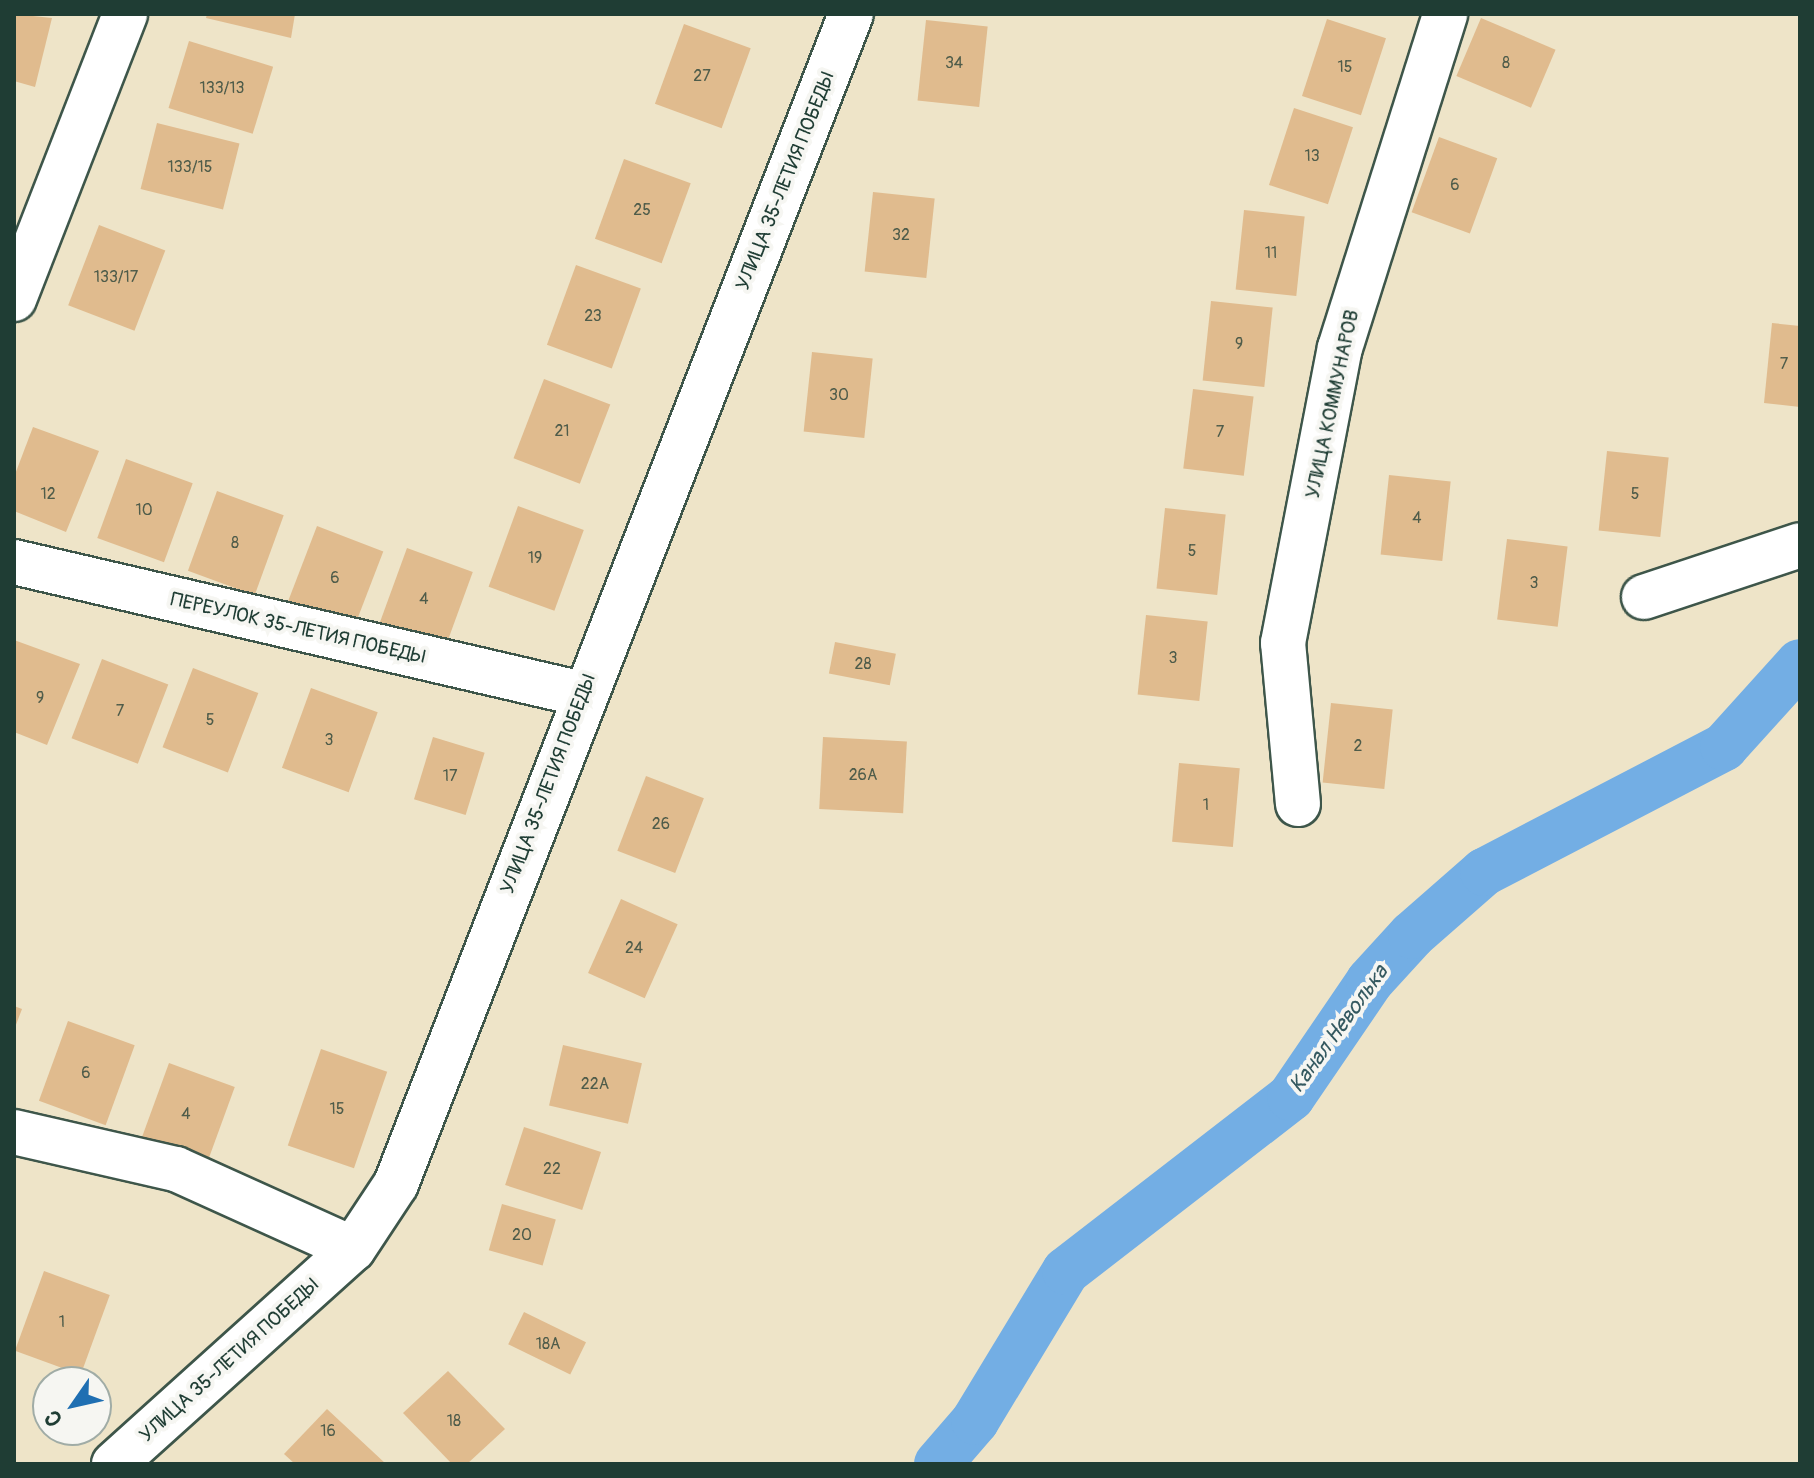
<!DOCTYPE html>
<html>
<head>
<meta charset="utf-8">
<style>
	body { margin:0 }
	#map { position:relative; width:1814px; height:1478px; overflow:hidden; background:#eee4c8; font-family:Pangolin,sans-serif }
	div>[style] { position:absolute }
	.canal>* { height:48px; margin:-24px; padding:0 24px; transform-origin:24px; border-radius:24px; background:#73aee4 }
	.building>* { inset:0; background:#e0bb8e; transform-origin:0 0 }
	.roads { filter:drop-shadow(2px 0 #3e564a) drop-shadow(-2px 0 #3e564a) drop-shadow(0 2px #3e564a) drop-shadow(0 -2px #3e564a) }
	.street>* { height:44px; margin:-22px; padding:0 22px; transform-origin:22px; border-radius:22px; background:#fff }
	span { translate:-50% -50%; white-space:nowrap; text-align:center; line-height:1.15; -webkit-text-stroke:8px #f6f6f2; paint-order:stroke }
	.number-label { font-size:16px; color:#4f5c4a }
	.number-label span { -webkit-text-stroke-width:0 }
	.street-label { font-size:20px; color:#1f3d34 }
	.water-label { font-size:22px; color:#345960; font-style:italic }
	.frame { position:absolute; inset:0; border:16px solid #1f3d34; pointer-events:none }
	.north { position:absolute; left:32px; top:1366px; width:80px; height:80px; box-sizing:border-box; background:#f6f6f2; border:2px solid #a0aca6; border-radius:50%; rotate:236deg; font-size:22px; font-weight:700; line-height:32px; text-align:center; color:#1f3d34 }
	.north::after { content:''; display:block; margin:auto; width:28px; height:36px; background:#1f6fb2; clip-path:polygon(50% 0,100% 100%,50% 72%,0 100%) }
</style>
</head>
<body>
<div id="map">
	<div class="canal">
		<i style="left:938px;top:1464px;width:57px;rotate:-49.3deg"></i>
		<i style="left:975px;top:1421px;width:175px;rotate:-58.8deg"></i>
		<i style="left:1066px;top:1271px;width:284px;rotate:-37.7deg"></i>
		<i style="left:1291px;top:1097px;width:140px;rotate:-55.7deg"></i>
		<i style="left:1370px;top:981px;width:62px;rotate:-47.6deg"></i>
		<i style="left:1412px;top:935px;width:96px;rotate:-41.2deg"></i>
		<i style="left:1484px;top:872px;width:271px;rotate:-27.5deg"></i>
		<i style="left:1724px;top:747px;width:113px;rotate:-47.9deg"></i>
	</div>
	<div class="building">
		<i style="clip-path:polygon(14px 14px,52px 18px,35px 87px,14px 81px)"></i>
		<i style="clip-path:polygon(207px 14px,295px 14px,291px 38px,206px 18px)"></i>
		<i style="left:1481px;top:18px;width:81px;height:63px;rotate:23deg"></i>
		<i style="left:1327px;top:19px;width:62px;height:81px;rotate:18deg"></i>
		<i style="left:926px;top:20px;width:62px;height:81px;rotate:6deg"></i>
		<i style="left:684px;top:24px;width:71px;height:85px;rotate:20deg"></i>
		<i style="left:189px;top:41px;width:88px;height:70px;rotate:17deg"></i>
		<i style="left:1294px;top:108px;width:62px;height:81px;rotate:18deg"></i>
		<i style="left:157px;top:123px;width:85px;height:68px;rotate:14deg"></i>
		<i style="left:1439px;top:137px;width:62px;height:80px;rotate:20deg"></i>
		<i style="left:624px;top:159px;width:71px;height:85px;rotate:20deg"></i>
		<i style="left:873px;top:192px;width:62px;height:80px;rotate:6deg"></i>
		<i style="left:1244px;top:210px;width:61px;height:80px;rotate:6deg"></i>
		<i style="left:99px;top:225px;width:71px;height:86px;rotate:21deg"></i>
		<i style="left:576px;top:265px;width:69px;height:85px;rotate:20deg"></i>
		<i style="left:1211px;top:301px;width:62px;height:80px;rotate:6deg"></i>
		<i style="clip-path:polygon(1772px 323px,1800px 326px,1800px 407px,1764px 403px)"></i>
		<i style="left:812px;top:352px;width:61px;height:80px;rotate:6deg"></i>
		<i style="left:544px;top:379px;width:71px;height:85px;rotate:21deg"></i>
		<i style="left:1193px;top:389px;width:61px;height:80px;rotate:7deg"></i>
		<i style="clip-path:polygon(33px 427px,99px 451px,66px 532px,14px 511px,14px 477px)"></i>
		<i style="left:1607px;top:451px;width:62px;height:80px;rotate:6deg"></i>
		<i style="left:126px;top:459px;width:71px;height:84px;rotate:20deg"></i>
		<i style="left:1389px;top:475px;width:62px;height:80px;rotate:6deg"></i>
		<i style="left:217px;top:491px;width:71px;height:85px;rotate:20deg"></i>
		<i style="left:518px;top:506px;width:70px;height:86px;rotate:20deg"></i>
		<i style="left:1165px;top:508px;width:61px;height:81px;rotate:6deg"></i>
		<i style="left:317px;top:526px;width:71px;height:85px;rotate:21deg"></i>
		<i style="left:1507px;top:539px;width:61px;height:81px;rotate:7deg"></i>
		<i style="left:407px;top:548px;width:70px;height:85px;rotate:20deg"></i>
		<i style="left:1146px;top:615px;width:62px;height:80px;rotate:6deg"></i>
		<i style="clip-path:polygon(14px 640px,80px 664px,47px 745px,14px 732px)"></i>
		<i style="left:835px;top:642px;width:62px;height:32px;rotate:11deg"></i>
		<i style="left:102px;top:659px;width:71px;height:85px;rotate:21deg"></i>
		<i style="left:193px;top:668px;width:70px;height:85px;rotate:21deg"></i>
		<i style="left:311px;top:688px;width:71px;height:85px;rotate:20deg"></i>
		<i style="left:1331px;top:703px;width:62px;height:80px;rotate:6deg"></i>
		<i style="left:433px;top:737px;width:54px;height:65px;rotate:17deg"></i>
		<i style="left:823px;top:737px;width:84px;height:72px;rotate:3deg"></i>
		<i style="left:1179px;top:763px;width:61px;height:79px;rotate:5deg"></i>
		<i style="left:646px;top:776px;width:62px;height:80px;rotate:21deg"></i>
		<i style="left:621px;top:899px;width:62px;height:81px;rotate:24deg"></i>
		<i style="clip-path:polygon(14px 1006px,22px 1009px,14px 1030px)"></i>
		<i style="left:68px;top:1021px;width:71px;height:85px;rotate:20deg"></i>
		<i style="left:563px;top:1045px;width:81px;height:62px;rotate:13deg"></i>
		<i style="left:321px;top:1049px;width:70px;height:102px;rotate:19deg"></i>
		<i style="left:169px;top:1063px;width:70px;height:85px;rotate:20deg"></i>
		<i style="left:524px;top:1127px;width:81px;height:61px;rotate:18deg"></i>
		<i style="left:502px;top:1204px;width:56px;height:48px;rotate:16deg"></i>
		<i style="left:44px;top:1271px;width:70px;height:85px;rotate:20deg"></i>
		<i style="left:524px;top:1312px;width:69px;height:36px;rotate:26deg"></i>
		<i style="clip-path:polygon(448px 1371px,505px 1429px,467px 1464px,452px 1464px,403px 1413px)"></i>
		<i style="clip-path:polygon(327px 1409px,386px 1464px,295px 1464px,284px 1454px)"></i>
	</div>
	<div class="roads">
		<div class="street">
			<i style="left:14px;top:299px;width:306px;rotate:-68.7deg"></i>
			<i style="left:14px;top:562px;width:583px;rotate:13.08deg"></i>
			<i style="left:1644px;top:597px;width:164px;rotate:-18.4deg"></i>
			<i style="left:1298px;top:804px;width:162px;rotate:-95.3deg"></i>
			<i style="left:1283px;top:643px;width:300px;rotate:-79.1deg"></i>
			<i style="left:1340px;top:348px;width:350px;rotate:-72.5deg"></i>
			<i style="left:14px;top:1132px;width:166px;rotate:12.9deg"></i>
			<i style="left:176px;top:1169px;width:194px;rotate:24.3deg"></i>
			<i style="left:114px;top:1464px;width:321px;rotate:-42deg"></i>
			<i style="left:353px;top:1249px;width:78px;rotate:-56.5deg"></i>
			<i style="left:396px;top:1184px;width:1255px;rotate:-68.75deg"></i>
		</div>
	</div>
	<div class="number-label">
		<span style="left:954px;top:63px">34</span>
		<span style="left:1506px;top:63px">8</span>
		<span style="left:1345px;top:67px">15</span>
		<span style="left:702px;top:76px">27</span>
		<span style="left:222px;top:88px">133/13</span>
		<span style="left:1312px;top:156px">13</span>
		<span style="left:190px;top:167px">133/15</span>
		<span style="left:1455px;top:185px">6</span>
		<span style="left:642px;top:210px">25</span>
		<span style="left:901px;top:235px">32</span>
		<span style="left:1271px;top:253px">11</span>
		<span style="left:116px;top:277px">133/17</span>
		<span style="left:593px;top:316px">23</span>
		<span style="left:1239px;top:344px">9</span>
		<span style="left:1784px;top:364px">7</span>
		<span style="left:839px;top:395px">30</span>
		<span style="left:562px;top:431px">21</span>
		<span style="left:1220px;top:432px">7</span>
		<span style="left:48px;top:494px">12</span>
		<span style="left:1635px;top:494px">5</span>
		<span style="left:144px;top:510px">10</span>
		<span style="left:1417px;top:518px">4</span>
		<span style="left:235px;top:543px">8</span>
		<span style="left:1192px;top:551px">5</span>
		<span style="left:535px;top:558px">19</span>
		<span style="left:335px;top:578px">6</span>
		<span style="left:1534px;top:583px">3</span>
		<span style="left:424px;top:599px">4</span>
		<span style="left:1173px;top:658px">3</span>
		<span style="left:863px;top:664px">28</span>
		<span style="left:40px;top:698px">9</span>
		<span style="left:120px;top:711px">7</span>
		<span style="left:210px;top:720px">5</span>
		<span style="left:329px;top:740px">3</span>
		<span style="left:1358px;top:746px">2</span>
		<span style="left:863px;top:775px">26А</span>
		<span style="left:450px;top:776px">17</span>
		<span style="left:1206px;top:805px">1</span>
		<span style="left:661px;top:824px">26</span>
		<span style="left:634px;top:948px">24</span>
		<span style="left:86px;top:1073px">6</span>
		<span style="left:595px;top:1084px">22А</span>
		<span style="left:337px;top:1109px">15</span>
		<span style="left:186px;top:1114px">4</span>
		<span style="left:552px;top:1169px">22</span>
		<span style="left:522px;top:1235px">20</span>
		<span style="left:62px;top:1322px">1</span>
		<span style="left:548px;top:1344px">18А</span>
		<span style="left:454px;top:1421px">18</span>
		<span style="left:328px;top:1431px">16</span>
	</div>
	<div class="street-label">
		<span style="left:785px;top:181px;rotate:-68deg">УЛИЦА 35-ЛЕТИЯ ПОБЕДЫ</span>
		<span style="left:1332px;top:404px;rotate:-78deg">УЛИЦА КОММУНАРОВ</span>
		<span style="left:298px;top:628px;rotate:13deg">ПЕРЕУЛОК 35-ЛЕТИЯ ПОБЕДЫ</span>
		<span style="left:548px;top:784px;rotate:-69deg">УЛИЦА 35-ЛЕТИЯ ПОБЕДЫ</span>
		<span style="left:229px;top:1360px;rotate:-42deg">УЛИЦА 35-ЛЕТИЯ ПОБЕДЫ</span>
	</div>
	<div class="water-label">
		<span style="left:1339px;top:1029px;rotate:-54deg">Канал Неволька</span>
	</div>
	<div class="frame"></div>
	<div class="north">С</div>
</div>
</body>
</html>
